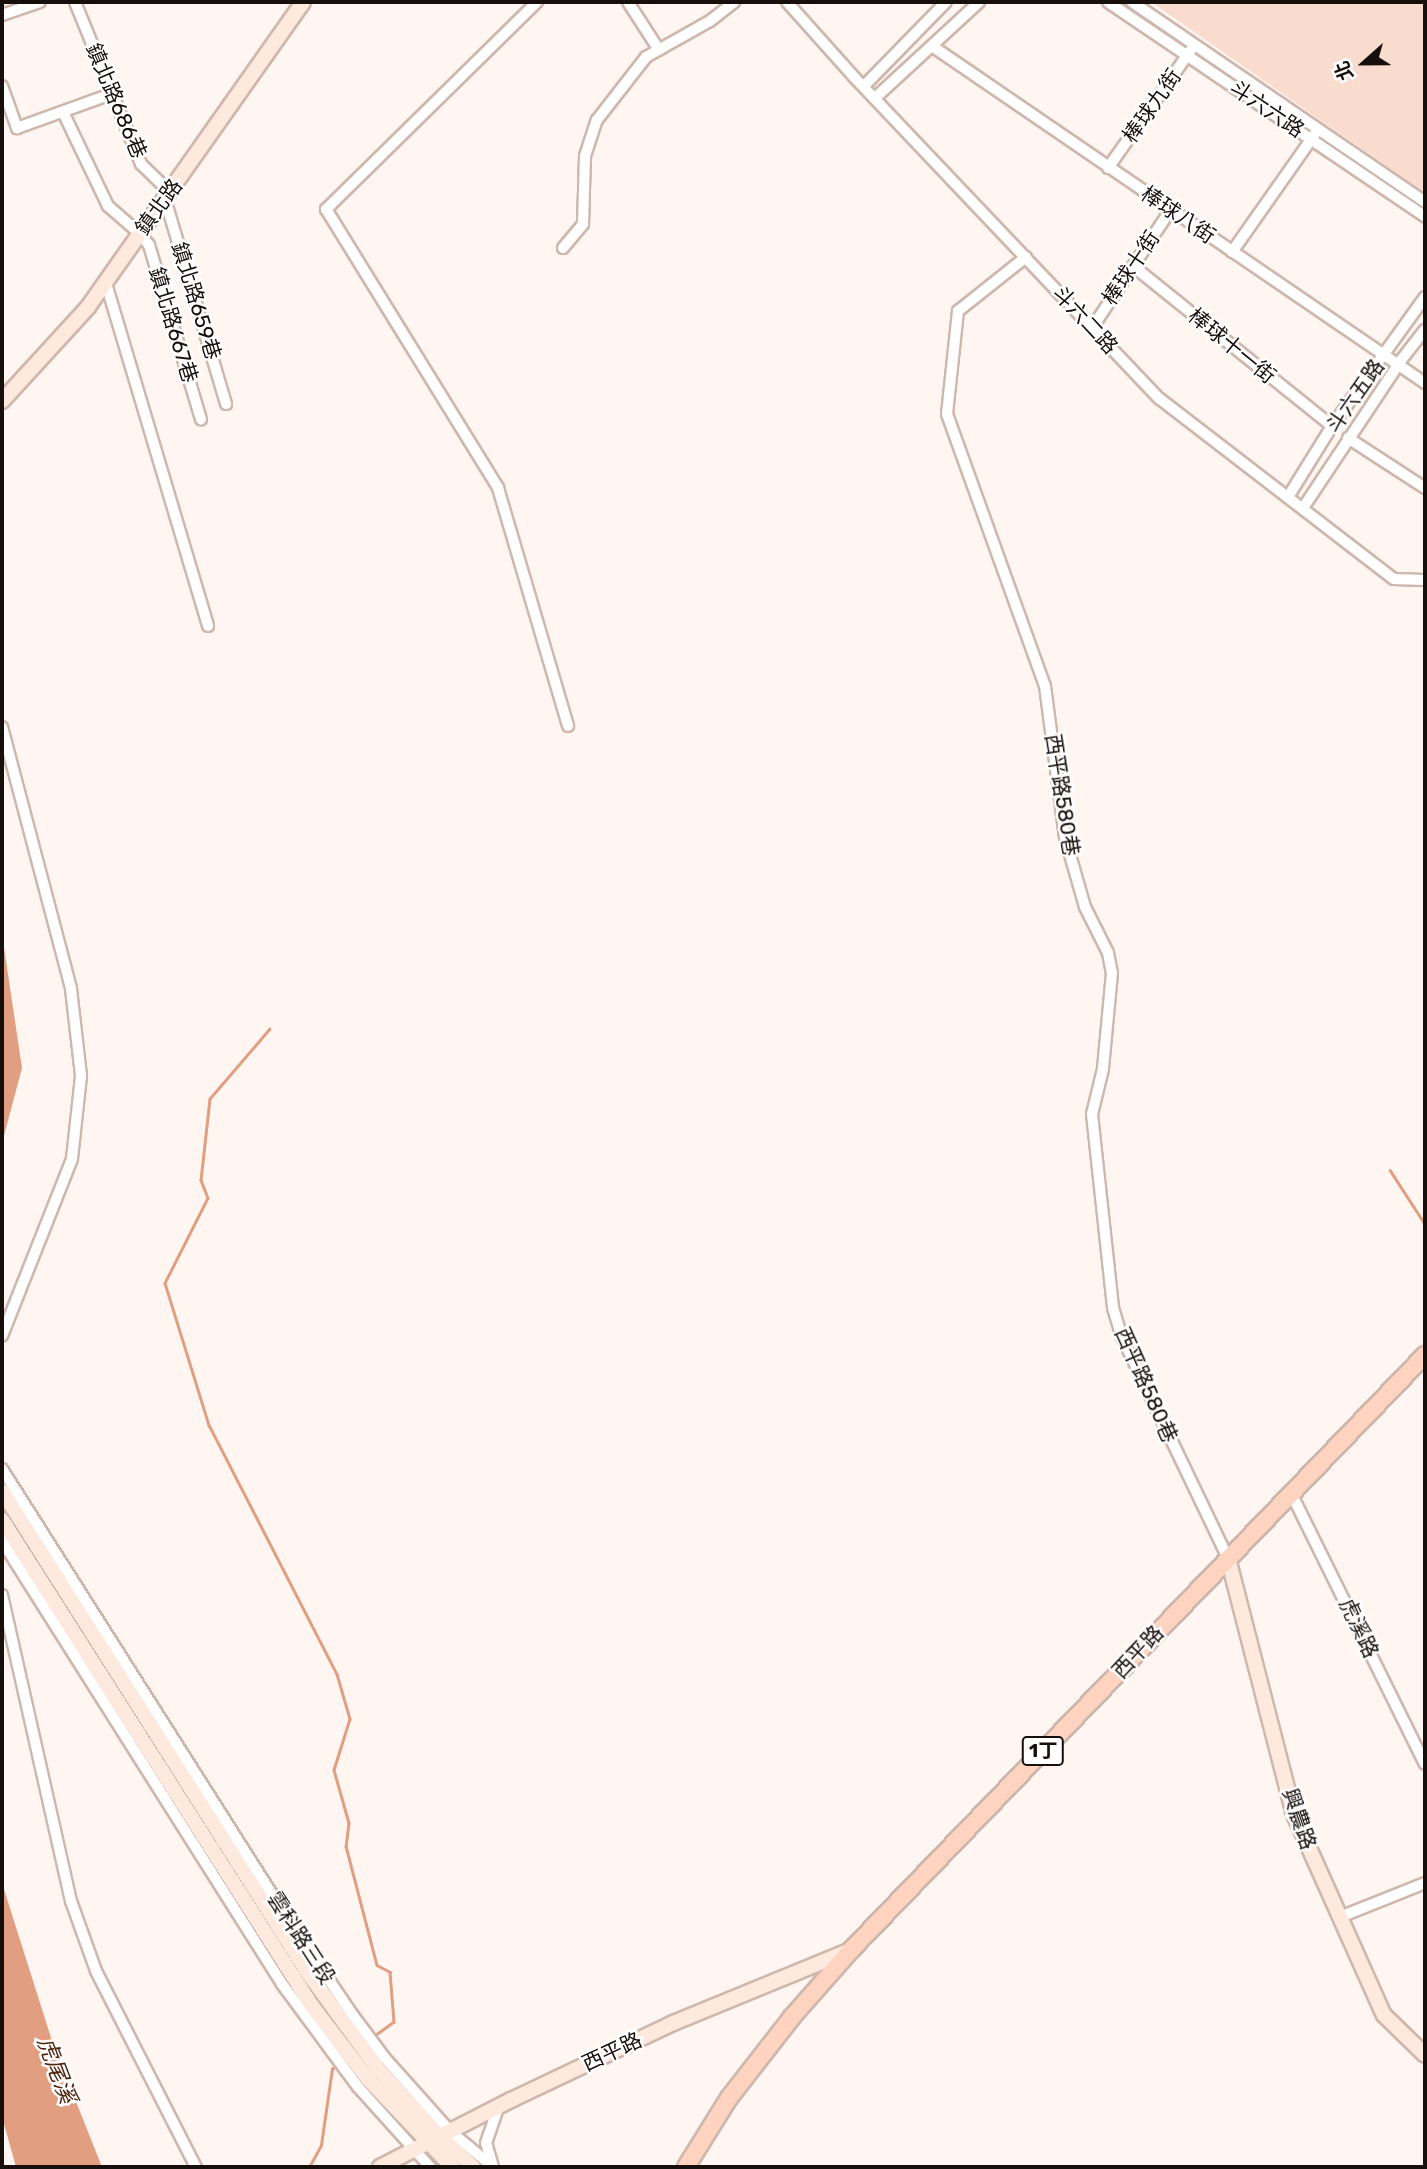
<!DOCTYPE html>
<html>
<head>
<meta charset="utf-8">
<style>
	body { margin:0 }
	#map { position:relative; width:1427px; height:2169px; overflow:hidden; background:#fff6f2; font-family:Rubik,"Noto Sans TC",sans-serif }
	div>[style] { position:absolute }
	.green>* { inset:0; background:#fadccf }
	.water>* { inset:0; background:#e19e80 }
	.stream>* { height:2.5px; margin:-1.25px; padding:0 1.25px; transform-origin:1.25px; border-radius:1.25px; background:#e19e80 }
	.roads { filter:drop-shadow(2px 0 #ceb8ae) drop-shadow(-2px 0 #ceb8ae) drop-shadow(0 2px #ceb8ae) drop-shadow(0 -2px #ceb8ae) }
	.street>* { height:10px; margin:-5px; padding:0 5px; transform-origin:5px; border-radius:5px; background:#fff }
	.secondary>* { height:14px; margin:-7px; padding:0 7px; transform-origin:7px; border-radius:7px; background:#fee9df }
	.primary>* { height:16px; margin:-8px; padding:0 8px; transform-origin:8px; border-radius:8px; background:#fed3bf }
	span { translate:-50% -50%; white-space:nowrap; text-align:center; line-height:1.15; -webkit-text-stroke:5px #fff; paint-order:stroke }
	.shield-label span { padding:2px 5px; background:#fff; border:2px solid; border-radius:5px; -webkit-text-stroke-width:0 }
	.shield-label { font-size:19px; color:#170f0c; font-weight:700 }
	.street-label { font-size:21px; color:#170f0c }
	.water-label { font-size:23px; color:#512611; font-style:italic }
	.frame { position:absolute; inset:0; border:4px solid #170f0c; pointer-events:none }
	.north { position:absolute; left:1329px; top:28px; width:70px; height:70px; -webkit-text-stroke:5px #fff; paint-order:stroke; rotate:249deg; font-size:19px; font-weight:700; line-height:28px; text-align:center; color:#170f0c }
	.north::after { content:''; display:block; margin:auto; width:24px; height:32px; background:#170f0c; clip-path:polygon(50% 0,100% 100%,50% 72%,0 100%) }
</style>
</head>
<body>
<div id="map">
	<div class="green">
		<i style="clip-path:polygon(1151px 2px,1425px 2px,1425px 193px)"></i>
	</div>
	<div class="water">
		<i style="clip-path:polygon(2px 934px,22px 1068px,2px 1143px)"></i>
		<i style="clip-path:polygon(2px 1883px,53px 2044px,102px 2167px,16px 2167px,2px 2117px)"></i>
	</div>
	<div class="stream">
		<i style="left:270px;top:1029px;width:92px;rotate:130.6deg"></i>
		<i style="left:210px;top:1099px;width:81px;rotate:96.3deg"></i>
		<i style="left:201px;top:1180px;width:19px;rotate:69deg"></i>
		<i style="left:208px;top:1198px;width:95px;rotate:116.8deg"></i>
		<i style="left:165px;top:1283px;width:149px;rotate:72.8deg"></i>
		<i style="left:209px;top:1425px;width:280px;rotate:62.8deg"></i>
		<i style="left:337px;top:1674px;width:47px;rotate:73.9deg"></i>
		<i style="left:350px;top:1719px;width:53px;rotate:107.4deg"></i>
		<i style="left:334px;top:1770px;width:55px;rotate:74.2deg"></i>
		<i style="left:349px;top:1823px;width:23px;rotate:97deg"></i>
		<i style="left:346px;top:1846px;width:123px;rotate:75.4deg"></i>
		<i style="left:377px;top:1965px;width:15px;rotate:28deg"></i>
		<i style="left:390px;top:1972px;width:50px;rotate:85.4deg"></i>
		<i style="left:394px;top:2022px;width:24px;rotate:144deg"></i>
		<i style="left:1390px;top:1170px;width:64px;rotate:57.1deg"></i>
		<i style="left:309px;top:2167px;width:25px;rotate:-61deg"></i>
		<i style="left:321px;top:2145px;width:77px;rotate:-81.8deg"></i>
		<i style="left:332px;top:2069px;width:9px;rotate:-36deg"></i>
	</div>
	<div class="roads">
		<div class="street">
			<i style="left:75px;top:2px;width:175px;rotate:67.8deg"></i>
			<i style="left:141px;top:164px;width:40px;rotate:44deg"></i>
			<i style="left:537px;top:2px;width:296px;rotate:135.5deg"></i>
			<i style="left:326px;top:209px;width:328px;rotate:58.3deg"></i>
			<i style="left:498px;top:488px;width:248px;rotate:73.6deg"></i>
			<i style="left:628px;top:2px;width:57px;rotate:57.1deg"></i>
			<i style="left:787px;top:2px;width:101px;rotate:48.2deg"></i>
			<i style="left:854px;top:77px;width:444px;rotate:46.5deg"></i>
			<i style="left:1160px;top:399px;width:295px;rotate:37.6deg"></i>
			<i style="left:1394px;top:579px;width:31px;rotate:2deg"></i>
			<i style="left:1108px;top:2px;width:383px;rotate:34.1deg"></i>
			<i style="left:1132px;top:2px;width:355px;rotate:34.3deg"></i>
			<i style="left:2px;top:15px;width:40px;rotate:-18.9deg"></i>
			<i style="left:932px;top:46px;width:597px;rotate:34.36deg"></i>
			<i style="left:2px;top:86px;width:45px;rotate:70.3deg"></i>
			<i style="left:17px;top:128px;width:100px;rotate:-19.9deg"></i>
			<i style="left:864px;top:86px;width:117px;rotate:-45.7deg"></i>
			<i style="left:875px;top:98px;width:142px;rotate:-42.7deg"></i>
			<i style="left:63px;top:112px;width:104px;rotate:64.4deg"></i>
			<i style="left:108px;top:206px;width:37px;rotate:41deg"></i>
			<i style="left:136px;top:230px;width:20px;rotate:49deg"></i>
			<i style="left:149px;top:245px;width:182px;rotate:73.4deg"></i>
			<i style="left:1108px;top:168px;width:144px;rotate:-54.9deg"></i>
			<i style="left:165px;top:199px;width:214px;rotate:73.4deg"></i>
			<i style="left:563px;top:248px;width:31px;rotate:-50deg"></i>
			<i style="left:583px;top:224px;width:68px;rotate:-88.3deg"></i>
			<i style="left:585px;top:156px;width:38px;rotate:-72deg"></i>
			<i style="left:597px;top:120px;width:80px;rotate:-52.1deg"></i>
			<i style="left:646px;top:57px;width:73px;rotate:-29.4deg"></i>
			<i style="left:710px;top:21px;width:31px;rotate:-38deg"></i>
			<i style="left:1232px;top:252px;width:144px;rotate:-54.9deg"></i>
			<i style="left:1026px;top:257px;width:87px;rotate:141.5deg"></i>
			<i style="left:958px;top:311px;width:104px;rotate:96.1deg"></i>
			<i style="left:947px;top:414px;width:289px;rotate:70.2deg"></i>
			<i style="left:1045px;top:686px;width:152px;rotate:82.5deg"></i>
			<i style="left:1065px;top:837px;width:73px;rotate:74.1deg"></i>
			<i style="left:1085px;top:907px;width:51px;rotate:63.4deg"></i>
			<i style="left:1108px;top:953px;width:20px;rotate:79deg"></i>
			<i style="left:1112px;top:973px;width:96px;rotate:95.4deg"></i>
			<i style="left:1103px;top:1069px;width:46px;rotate:103.7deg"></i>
			<i style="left:1092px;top:1114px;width:195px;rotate:83.8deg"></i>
			<i style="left:1113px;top:1308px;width:30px;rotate:73deg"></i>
			<i style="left:1122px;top:1337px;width:245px;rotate:64.4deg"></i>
			<i style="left:1133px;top:266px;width:255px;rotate:38.8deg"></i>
			<i style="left:105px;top:280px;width:361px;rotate:73.4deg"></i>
			<i style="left:1092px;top:328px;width:143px;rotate:-56.4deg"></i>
			<i style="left:1348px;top:438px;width:92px;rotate:33deg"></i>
			<i style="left:1288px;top:497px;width:84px;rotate:-58.2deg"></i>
			<i style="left:1332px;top:426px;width:159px;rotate:-54.2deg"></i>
			<i style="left:1303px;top:508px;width:179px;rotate:-56.4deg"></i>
			<i style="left:1402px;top:359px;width:37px;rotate:-52deg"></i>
			<i style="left:2px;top:727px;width:271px;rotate:75.2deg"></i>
			<i style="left:71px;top:989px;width:88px;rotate:83.4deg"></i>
			<i style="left:81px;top:1076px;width:83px;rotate:96.2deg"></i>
			<i style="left:72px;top:1159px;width:190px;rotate:111.6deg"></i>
			<i style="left:2px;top:1469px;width:532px;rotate:57.59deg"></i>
			<i style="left:287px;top:1918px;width:116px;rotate:55.9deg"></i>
			<i style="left:352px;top:2014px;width:54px;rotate:53.3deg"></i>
			<i style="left:384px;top:2057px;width:99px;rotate:48.3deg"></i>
			<i style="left:450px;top:2131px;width:56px;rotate:39.9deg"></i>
			<i style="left:1291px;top:1493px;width:302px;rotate:63.7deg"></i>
			<i style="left:2px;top:1541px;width:524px;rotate:57.7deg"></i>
			<i style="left:282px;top:1984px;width:128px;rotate:53.6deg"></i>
			<i style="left:358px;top:2087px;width:108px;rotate:48deg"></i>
			<i style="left:2px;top:1595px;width:314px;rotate:77.3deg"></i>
			<i style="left:71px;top:1901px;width:74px;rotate:70.3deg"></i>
			<i style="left:96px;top:1971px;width:220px;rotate:63deg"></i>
			<i style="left:1340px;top:1917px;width:92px;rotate:-21.8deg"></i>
			<i style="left:493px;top:2167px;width:25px;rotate:-106deg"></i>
			<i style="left:486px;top:2143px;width:39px;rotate:-71deg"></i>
		</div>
		<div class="secondary">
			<i style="left:2px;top:401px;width:127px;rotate:-47.5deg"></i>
			<i style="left:88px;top:307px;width:373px;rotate:-54.8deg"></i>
			<i style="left:2px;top:1491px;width:571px;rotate:57.59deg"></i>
			<i style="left:308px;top:1973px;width:119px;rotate:53.9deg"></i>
			<i style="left:378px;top:2069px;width:92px;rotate:47.6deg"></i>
			<i style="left:440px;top:2137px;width:45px;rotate:42.3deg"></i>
			<i style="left:2px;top:1520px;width:576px;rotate:57.47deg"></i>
			<i style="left:312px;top:2006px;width:92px;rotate:52.5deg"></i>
			<i style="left:368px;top:2079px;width:122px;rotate:46.3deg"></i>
			<i style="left:1228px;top:1558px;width:262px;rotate:75.6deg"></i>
			<i style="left:1293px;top:1812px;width:222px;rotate:65.9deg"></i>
			<i style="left:1384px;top:2015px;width:57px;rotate:44.3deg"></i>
			<i style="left:380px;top:2167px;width:147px;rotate:-27.1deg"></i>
			<i style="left:511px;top:2100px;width:179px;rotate:-25.4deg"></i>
			<i style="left:673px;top:2023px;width:192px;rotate:-22.3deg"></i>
		</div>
		<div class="primary">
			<i style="left:686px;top:2167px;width:81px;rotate:-58.1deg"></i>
			<i style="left:729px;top:2098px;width:103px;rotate:-52.1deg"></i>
			<i style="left:792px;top:2017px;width:89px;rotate:-48.6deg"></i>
			<i style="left:851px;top:1950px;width:827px;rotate:-46.03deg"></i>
		</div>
	</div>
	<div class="shield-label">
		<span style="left:1043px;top:1751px">1丁</span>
	</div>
	<div class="street-label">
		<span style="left:116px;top:101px;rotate:67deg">鎮北路686巷</span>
		<span style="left:1152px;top:106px;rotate:-55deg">棒球九街</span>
		<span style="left:1267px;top:109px;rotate:34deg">斗六六路</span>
		<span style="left:159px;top:207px;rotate:-54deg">鎮北路</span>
		<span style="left:1178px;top:215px;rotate:34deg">棒球八街</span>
		<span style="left:1131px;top:268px;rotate:-56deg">棒球十街</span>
		<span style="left:196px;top:301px;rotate:73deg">鎮北路659巷</span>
		<span style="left:1085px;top:320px;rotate:47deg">斗六二路</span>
		<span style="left:173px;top:325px;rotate:73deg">鎮北路667巷</span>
		<span style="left:1232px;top:346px;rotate:39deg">棒球十一街</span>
		<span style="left:1355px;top:396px;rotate:-55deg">斗六五路</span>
		<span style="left:1062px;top:795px;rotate:81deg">西平路580巷</span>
		<span style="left:1146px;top:1385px;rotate:66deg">西平路580巷</span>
		<span style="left:1359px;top:1628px;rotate:65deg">虎溪路</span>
		<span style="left:1138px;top:1652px;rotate:-47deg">西平路</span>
		<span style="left:1299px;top:1819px;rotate:71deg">興農路</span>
		<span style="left:301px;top:1938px;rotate:57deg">雲科路三段</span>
		<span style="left:612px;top:2052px;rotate:-25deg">西平路</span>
	</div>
	<div class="water-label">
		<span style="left:57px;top:2070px;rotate:69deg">虎尾溪</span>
	</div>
	<div class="frame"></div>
	<div class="north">北</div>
</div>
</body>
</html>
